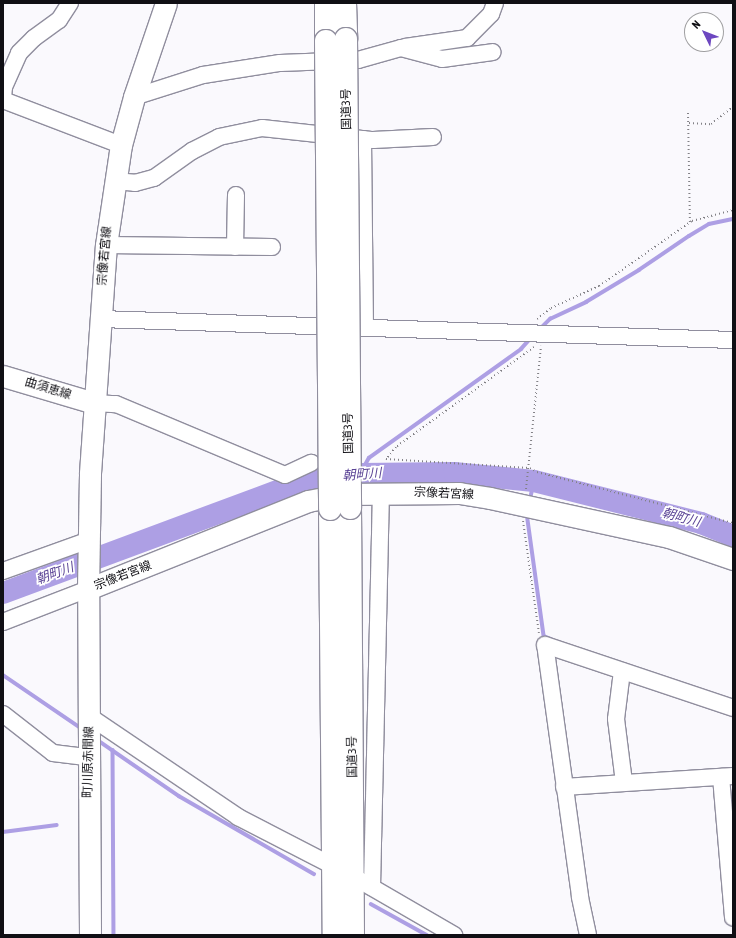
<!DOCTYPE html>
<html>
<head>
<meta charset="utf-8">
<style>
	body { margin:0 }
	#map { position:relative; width:736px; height:938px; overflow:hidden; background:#faf9fd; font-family:"Asap Condensed","Noto Sans JP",sans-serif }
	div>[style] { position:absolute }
	.stream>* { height:3.5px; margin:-1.75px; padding:0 1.75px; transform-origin:1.75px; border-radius:1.75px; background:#ad9fe4 }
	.river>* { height:22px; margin:-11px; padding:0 11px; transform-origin:11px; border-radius:11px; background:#ad9fe4 }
	.path>* { height:2px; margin-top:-1px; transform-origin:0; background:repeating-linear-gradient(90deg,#828186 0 1px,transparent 0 4px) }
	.roads { filter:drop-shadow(1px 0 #908e9e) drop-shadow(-1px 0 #908e9e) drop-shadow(0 1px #908e9e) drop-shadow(0 -1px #908e9e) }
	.minor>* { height:16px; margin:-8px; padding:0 8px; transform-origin:8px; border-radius:8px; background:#fff }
	.major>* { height:21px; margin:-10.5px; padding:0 10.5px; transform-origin:10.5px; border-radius:10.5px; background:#fff }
	.highway>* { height:22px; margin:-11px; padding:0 11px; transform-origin:11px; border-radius:11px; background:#fff }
	.bridges { filter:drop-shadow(1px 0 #908e9e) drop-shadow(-1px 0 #908e9e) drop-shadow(0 1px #908e9e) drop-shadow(0 -1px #908e9e) }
	.highway-bridge>* { height:22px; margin:-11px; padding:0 11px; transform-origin:11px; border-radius:11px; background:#fff }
	span { translate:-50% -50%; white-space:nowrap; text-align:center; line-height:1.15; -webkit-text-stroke:3.5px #fff; paint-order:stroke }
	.street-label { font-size:12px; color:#100f14 }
	.water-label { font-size:13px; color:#5a4395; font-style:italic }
	.frame { position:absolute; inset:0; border:4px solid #100f14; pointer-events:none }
	.north { position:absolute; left:684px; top:12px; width:40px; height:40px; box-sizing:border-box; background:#fff; border:1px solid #9f9fa1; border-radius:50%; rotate:313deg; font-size:11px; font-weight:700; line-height:16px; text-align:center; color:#100f14 }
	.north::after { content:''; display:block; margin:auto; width:14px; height:18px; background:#6d47c0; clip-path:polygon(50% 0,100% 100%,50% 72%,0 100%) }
</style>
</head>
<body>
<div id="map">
	<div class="stream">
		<i style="left:541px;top:328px;width:13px;rotate:-45deg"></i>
		<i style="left:550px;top:319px;width:40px;rotate:-25deg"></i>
		<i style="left:586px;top:302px;width:62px;rotate:-31.1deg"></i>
		<i style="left:639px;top:270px;width:60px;rotate:-34.2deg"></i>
		<i style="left:689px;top:236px;width:23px;rotate:-31deg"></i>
		<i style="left:709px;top:224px;width:25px;rotate:-12deg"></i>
		<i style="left:360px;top:474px;width:18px;rotate:-61deg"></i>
		<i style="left:369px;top:458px;width:187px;rotate:-35.6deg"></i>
		<i style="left:521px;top:349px;width:15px;rotate:-48deg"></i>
		<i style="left:530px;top:499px;width:18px;rotate:-77deg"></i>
		<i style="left:527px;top:513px;width:124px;rotate:82.1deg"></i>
		<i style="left:544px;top:636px;width:8px;rotate:23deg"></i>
		<i style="left:3px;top:675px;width:94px;rotate:34.2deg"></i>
		<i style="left:96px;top:739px;width:101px;rotate:34.5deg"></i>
		<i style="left:179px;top:796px;width:156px;rotate:30deg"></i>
		<i style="left:113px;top:750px;width:185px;rotate:89.7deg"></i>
		<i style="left:3px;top:832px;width:54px;rotate:-7.4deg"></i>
		<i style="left:371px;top:904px;width:64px;rotate:29deg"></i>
	</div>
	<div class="river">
		<i style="left:3px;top:593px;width:318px;rotate:-20.4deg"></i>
		<i style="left:301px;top:482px;width:60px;rotate:-7.7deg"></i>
		<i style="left:360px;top:474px;width:94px;rotate:-0.6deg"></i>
		<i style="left:454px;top:473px;width:80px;rotate:5.7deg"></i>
		<i style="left:534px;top:481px;width:172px;rotate:14.1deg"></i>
		<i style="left:701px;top:523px;width:35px;rotate:22deg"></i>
	</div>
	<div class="path">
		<i style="left:688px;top:113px;width:110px;rotate:89deg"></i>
		<i style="left:689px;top:123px;width:22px;rotate:3deg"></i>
		<i style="left:711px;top:124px;width:28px;rotate:-38deg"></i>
		<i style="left:537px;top:319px;width:18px;rotate:-38deg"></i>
		<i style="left:551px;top:308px;width:53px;rotate:-24.6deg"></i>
		<i style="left:599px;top:286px;width:113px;rotate:-35deg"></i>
		<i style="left:692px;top:221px;width:42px;rotate:-15deg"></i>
		<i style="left:534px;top:347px;width:170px;rotate:144.1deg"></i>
		<i style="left:396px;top:447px;width:16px;rotate:130deg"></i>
		<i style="left:386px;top:459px;width:144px;rotate:3.6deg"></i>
		<i style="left:530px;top:468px;width:8px;rotate:30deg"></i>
		<i style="left:537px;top:472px;width:203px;rotate:14.6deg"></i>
		<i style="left:526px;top:489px;width:144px;rotate:-84deg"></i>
		<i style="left:523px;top:521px;width:113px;rotate:81.9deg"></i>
	</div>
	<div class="roads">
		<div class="minor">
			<i style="left:405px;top:47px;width:63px;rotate:-8.3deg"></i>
			<i style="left:467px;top:38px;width:34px;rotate:-45deg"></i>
			<i style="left:491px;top:14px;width:12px;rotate:-70deg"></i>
			<i style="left:134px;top:97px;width:72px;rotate:-17.7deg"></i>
			<i style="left:203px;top:75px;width:78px;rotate:-8.9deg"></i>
			<i style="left:280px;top:63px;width:78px;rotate:-2.2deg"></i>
			<i style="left:358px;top:60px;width:45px;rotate:-15.6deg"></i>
			<i style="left:401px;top:48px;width:42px;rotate:15deg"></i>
			<i style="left:442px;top:59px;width:51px;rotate:-7.8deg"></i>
			<i style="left:3px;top:98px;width:11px;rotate:-85deg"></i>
			<i style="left:4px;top:87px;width:37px;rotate:-66deg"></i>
			<i style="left:19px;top:53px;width:21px;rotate:-45deg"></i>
			<i style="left:34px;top:38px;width:31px;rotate:-36deg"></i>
			<i style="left:59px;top:20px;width:20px;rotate:-57deg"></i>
			<i style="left:3px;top:100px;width:126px;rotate:20.9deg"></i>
			<i style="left:363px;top:139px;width:188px;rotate:89.4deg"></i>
			<i style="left:114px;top:181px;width:21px;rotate:5deg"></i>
			<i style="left:135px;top:183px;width:20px;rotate:-15deg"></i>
			<i style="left:154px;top:178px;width:47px;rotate:-35.4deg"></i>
			<i style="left:192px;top:151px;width:30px;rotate:-27deg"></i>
			<i style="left:219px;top:137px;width:44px;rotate:-11.8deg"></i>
			<i style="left:262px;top:128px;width:112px;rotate:6.2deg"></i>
			<i style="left:373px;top:140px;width:60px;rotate:-2.9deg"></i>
			<i style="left:106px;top:245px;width:166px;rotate:0.7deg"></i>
			<i style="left:235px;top:247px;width:52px;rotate:-88.9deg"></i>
			<i style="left:100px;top:319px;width:633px;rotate:1.9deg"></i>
			<i style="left:94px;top:403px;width:22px;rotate:3deg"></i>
			<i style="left:116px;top:404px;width:183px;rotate:22.8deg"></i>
			<i style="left:285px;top:475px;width:29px;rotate:-25deg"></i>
			<i style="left:3px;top:571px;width:91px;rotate:-19.8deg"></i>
			<i style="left:3px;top:622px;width:91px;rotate:-21.2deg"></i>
			<i style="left:622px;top:671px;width:48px;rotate:97.1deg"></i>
			<i style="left:616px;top:719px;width:64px;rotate:82.8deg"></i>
			<i style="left:3px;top:714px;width:63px;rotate:38deg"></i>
			<i style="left:53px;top:753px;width:35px;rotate:7deg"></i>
			<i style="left:89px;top:716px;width:180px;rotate:34.1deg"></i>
			<i style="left:238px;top:817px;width:131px;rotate:27.3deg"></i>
			<i style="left:354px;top:877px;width:116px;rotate:30.1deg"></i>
			<i style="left:721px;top:777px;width:141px;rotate:85.1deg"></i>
			<i style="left:564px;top:787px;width:169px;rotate:-3.7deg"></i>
			<i style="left:372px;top:887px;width:395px;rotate:-88.7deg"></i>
			<i style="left:588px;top:935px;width:40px;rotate:-102deg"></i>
			<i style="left:580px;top:896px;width:253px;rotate:-97.9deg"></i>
			<i style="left:545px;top:645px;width:198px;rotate:18.5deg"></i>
		</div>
		<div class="major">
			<i style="left:3px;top:376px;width:95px;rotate:16.5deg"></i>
			<i style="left:88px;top:589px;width:237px;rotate:-21.8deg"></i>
			<i style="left:308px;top:501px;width:37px;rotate:-11deg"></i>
			<i style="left:344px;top:494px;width:115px;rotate:-0.5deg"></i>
			<i style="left:459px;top:493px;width:31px;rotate:9deg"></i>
			<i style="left:490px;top:498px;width:183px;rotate:12.3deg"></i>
			<i style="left:669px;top:537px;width:68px;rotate:19deg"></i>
			<i style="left:90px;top:935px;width:346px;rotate:-90.3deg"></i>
			<i style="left:88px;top:589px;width:116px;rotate:-89deg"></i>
			<i style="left:90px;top:473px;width:229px;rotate:-86deg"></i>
			<i style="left:106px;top:245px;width:101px;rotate:-81.5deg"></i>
			<i style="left:121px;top:145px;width:50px;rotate:-74.8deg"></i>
			<i style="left:134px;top:97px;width:99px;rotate:-71.2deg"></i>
		</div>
		<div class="highway">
			<i style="left:326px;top:3px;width:38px;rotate:90deg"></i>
			<i style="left:345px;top:3px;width:36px;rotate:88deg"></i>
			<i style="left:350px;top:508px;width:427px;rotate:89.6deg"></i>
			<i style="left:330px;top:509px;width:426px;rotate:89.5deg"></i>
		</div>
	</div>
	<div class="bridges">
		<div class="highway-bridge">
			<i style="left:346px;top:39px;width:469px;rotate:89.5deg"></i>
			<i style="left:326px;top:41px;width:468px;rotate:89.5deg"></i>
		</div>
	</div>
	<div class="street-label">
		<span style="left:347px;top:109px;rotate:-91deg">国道3号</span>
		<span style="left:105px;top:256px;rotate:-85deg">宗像若宮線</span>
		<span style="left:48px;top:389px;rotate:17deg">曲須恵線</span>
		<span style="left:349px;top:433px;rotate:-91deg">国道3号</span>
		<span style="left:444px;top:494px;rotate:3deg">宗像若宮線</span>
		<span style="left:123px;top:576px;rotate:-21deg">宗像若宮線</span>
		<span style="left:353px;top:757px;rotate:-91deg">国道3号</span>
		<span style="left:89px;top:762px;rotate:-89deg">町川原赤間線</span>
	</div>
	<div class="water-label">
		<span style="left:362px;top:475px;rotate:-4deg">朝町川</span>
		<span style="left:681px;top:518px;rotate:15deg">朝町川</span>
		<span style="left:55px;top:574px;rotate:-20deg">朝町川</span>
	</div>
	<div class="frame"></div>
	<div class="north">N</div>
</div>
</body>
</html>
